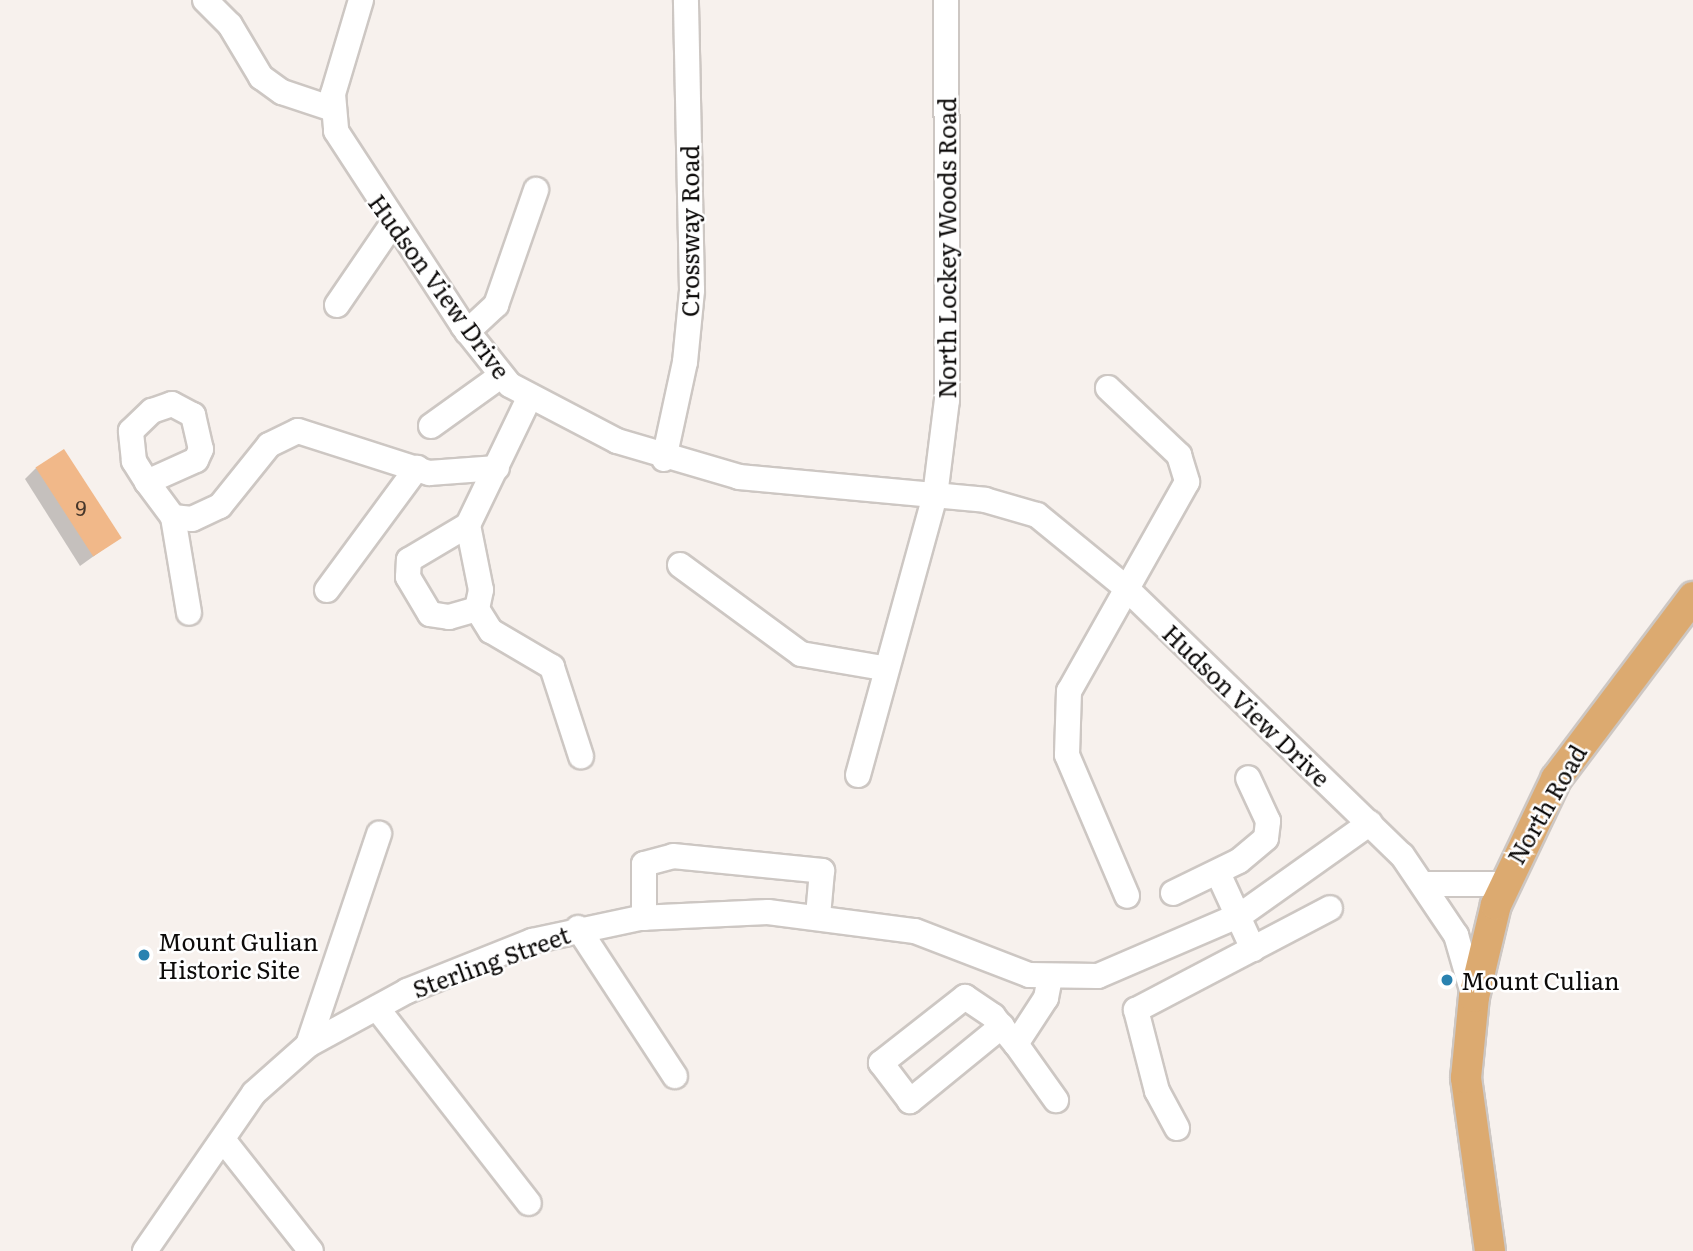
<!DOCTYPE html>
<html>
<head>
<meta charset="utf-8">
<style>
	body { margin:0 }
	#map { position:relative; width:1693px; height:1251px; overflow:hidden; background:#f7f1ed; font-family:Literata,serif }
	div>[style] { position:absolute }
	.shadow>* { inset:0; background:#0003 }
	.building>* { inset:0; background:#f1b889; transform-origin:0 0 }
	.roads { filter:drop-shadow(2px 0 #cdc7c3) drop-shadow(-2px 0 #cdc7c3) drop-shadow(0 2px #cdc7c3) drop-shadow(0 -2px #cdc7c3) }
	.minor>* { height:24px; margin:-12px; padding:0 12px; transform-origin:12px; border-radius:12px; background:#fff }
	.major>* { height:30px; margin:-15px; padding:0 15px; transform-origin:15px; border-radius:15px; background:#dcaa70 }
	.dots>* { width:19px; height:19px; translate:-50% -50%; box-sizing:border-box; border:4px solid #fff; border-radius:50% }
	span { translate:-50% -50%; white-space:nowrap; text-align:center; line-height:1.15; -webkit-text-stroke:5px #fff; paint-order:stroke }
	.number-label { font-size:21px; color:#46362a }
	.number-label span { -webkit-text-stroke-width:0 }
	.street-label { font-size:24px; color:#0d0b0a }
	.poi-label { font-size:24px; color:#0d0b0a }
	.left { translate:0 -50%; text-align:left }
</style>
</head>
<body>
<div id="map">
	<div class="shadow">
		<i style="clip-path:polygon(36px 468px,119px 538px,80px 566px,25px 479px)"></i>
	</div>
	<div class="building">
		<i style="left:64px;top:449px;width:106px;height:34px;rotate:57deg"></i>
	</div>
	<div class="roads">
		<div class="minor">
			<i style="left:205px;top:0;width:35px;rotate:45deg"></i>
			<i style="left:230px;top:25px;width:61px;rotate:59.2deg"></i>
			<i style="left:261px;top:77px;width:26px;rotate:36deg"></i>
			<i style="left:282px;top:92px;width:54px;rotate:18.4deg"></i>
			<i style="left:361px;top:0;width:98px;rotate:106.6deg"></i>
			<i style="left:333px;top:94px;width:37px;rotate:85deg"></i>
			<i style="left:336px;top:131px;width:233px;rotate:56.9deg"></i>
			<i style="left:463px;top:326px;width:75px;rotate:51.5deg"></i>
			<i style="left:510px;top:385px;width:121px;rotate:27.6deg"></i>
			<i style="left:617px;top:441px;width:127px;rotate:16.4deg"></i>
			<i style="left:739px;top:477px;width:247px;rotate:5.3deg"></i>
			<i style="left:985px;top:500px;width:54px;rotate:16.1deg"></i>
			<i style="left:1037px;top:515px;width:114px;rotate:39.3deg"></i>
			<i style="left:1125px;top:587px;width:385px;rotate:44.1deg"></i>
			<i style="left:1402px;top:855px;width:97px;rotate:56deg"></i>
			<i style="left:1456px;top:935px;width:65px;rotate:73.8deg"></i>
			<i style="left:337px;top:305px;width:99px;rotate:-55.7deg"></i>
			<i style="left:467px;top:332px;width:40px;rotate:-43deg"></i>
			<i style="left:496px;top:305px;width:122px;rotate:-70.8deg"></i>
			<i style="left:1108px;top:388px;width:98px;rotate:43.3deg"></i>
			<i style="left:1179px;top:455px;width:28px;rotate:73deg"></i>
			<i style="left:1187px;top:482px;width:240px;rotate:119.4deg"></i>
			<i style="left:1069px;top:691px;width:64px;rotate:91.8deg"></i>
			<i style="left:1067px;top:755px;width:153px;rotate:66.9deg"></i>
			<i style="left:172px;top:404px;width:24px;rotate:28deg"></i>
			<i style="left:193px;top:415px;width:35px;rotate:77deg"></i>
			<i style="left:201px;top:449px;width:12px;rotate:114deg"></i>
			<i style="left:196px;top:460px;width:54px;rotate:155.8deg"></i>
			<i style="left:147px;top:482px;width:25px;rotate:-122deg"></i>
			<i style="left:134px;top:461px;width:30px;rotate:-96deg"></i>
			<i style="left:131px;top:431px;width:29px;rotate:-44deg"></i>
			<i style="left:152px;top:411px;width:21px;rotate:-19deg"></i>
			<i style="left:431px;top:426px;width:87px;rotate:-35.7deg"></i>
			<i style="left:664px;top:459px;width:99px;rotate:-77.8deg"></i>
			<i style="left:685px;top:362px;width:72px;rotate:-84.4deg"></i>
			<i style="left:692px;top:290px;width:290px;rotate:-91.2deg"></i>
			<i style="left:147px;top:482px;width:44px;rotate:53.4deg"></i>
			<i style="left:173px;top:517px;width:19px;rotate:6deg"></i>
			<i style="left:192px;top:519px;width:31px;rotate:-25deg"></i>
			<i style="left:220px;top:506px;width:78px;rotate:-51.2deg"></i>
			<i style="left:269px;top:445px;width:32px;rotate:-26deg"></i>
			<i style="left:298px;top:431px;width:138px;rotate:17.8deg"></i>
			<i style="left:429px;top:473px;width:68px;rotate:-4.2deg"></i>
			<i style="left:173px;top:517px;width:97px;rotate:80.5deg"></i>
			<i style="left:468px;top:525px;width:66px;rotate:78.7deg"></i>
			<i style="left:481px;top:590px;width:19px;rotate:102deg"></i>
			<i style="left:477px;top:609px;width:29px;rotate:164deg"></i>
			<i style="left:449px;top:617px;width:19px;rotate:-171deg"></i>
			<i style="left:430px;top:614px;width:43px;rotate:-120.7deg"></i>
			<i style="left:408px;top:577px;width:17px;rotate:-87deg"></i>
			<i style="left:409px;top:560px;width:69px;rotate:-30.7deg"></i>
			<i style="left:468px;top:525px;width:141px;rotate:-64.3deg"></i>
			<i style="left:680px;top:565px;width:150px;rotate:36.3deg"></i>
			<i style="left:801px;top:654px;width:83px;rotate:9.7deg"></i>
			<i style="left:327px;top:590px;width:152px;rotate:-53.6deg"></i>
			<i style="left:477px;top:609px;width:26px;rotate:58deg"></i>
			<i style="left:491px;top:631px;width:71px;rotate:30.5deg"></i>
			<i style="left:552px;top:667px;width:94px;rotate:72deg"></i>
			<i style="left:858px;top:775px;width:289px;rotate:-74.6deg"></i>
			<i style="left:935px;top:496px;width:97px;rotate:-82.9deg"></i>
			<i style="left:947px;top:400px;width:400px;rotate:-90.1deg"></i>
			<i style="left:1218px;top:873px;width:84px;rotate:65.3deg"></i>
			<i style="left:1426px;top:884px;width:77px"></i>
			<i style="left:1173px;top:893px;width:73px;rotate:-25.9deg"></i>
			<i style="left:1239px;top:861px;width:35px;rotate:-40deg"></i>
			<i style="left:1266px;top:838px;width:17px;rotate:-83deg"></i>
			<i style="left:1268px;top:821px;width:47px;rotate:-114.9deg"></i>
			<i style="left:644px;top:918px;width:54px;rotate:-90deg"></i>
			<i style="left:644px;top:864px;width:30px;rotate:-15deg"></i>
			<i style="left:673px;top:856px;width:150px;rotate:5.7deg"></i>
			<i style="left:822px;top:871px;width:45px;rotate:95.1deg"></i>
			<i style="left:578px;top:928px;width:177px;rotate:56.8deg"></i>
			<i style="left:377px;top:1008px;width:247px;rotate:52.1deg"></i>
			<i style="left:1002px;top:1026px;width:119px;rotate:140.8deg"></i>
			<i style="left:910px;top:1101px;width:48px;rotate:-127.3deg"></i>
			<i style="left:881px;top:1063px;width:107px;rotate:-38.2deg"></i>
			<i style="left:965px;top:997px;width:34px;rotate:34deg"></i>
			<i style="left:993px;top:1016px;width:36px;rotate:51deg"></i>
			<i style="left:1016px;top:1044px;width:69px;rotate:54.5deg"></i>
			<i style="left:1016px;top:1044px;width:55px;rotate:-56.9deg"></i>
			<i style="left:1046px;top:998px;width:20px;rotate:-79deg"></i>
			<i style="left:308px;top:1045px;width:223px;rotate:-71.4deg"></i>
			<i style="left:1177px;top:1128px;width:42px;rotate:-118.4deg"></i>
			<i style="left:1157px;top:1091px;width:84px;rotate:-104.5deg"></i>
			<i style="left:1136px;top:1010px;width:219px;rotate:-27.7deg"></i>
			<i style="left:224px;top:1141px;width:140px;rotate:51.7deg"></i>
			<i style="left:145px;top:1251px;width:192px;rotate:-55.4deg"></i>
			<i style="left:254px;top:1093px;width:72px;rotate:-41.6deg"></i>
			<i style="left:308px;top:1045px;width:113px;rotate:-28.6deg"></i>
			<i style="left:407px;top:991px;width:135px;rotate:-21.8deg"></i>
			<i style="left:532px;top:941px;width:109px;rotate:-12.1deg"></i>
			<i style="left:639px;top:918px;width:129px;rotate:-2.7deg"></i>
			<i style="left:768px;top:912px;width:148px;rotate:7.4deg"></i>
			<i style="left:915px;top:931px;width:122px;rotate:21.1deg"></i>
			<i style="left:1029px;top:975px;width:69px;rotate:0.8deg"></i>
			<i style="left:1098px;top:976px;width:157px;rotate:-23.3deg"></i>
			<i style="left:1242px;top:914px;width:157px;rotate:-35.4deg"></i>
		</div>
		<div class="major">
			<i style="left:1490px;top:1251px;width:175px;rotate:-97.9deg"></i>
			<i style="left:1466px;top:1078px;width:81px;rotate:-84.4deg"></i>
			<i style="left:1474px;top:997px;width:95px;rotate:-76.6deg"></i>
			<i style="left:1496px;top:905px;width:140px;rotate:-64.5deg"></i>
			<i style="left:1556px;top:779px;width:228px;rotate:-53deg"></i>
		</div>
	</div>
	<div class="dots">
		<i style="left:144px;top:955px;background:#2a82b0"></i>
		<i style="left:1447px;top:980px;background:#2a82b0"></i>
	</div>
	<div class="number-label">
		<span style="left:81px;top:507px">9</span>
	</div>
	<div class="street-label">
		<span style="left:689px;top:231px;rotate:-90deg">Crossway Road</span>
		<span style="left:946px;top:248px;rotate:-90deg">North Lockey Woods Road</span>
		<span style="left:440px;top:286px;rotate:54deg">Hudson View Drive</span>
		<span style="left:1247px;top:705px;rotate:44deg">Hudson View Drive</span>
		<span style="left:1546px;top:804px;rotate:-60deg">North Road</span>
		<span style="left:491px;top:961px;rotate:-20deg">Sterling Street</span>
	</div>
	<div class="poi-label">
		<span class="left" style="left:158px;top:955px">Mount Gulian<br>Historic Site</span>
		<span class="left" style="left:1461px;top:980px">Mount Culian</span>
	</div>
</div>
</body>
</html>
